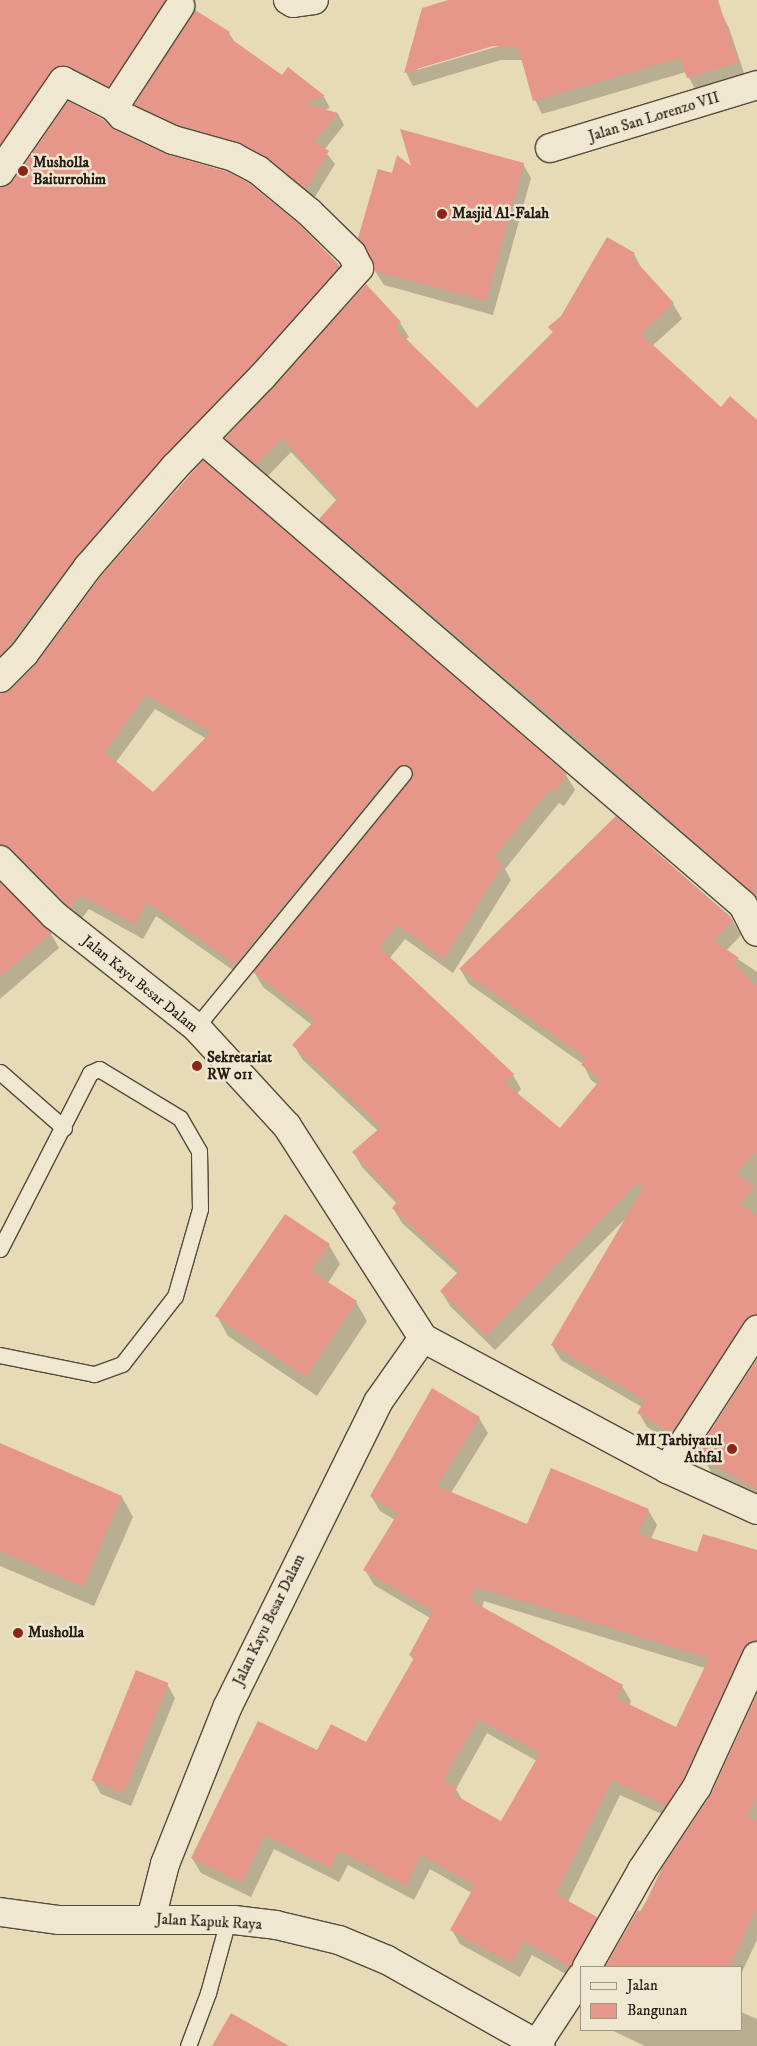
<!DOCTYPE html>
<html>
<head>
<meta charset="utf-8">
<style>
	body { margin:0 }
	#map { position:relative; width:757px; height:2046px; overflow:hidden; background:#e7dab6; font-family:"IM FELL DW Pica",serif }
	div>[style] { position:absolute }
	.shadow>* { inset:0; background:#0003 }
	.building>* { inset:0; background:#e69789; transform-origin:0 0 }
	.roads { filter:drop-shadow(1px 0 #554a3c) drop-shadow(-1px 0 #554a3c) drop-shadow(0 1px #554a3c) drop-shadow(0 -1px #554a3c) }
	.service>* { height:15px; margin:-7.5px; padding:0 7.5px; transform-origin:7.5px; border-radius:7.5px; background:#efe7d0 }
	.minor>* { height:28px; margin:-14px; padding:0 14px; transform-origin:14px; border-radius:14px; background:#efe7d0 }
	.secondary>* { height:28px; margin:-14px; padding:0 14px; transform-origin:14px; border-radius:14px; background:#efe7d0 }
	.dots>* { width:14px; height:14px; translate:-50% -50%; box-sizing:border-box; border:2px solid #efe7d0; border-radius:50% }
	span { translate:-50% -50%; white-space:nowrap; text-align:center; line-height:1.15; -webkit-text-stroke:5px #efe7d0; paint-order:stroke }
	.street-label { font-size:15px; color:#241a13 }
	.poi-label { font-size:15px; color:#241a13; font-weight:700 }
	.left { translate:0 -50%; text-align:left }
	.right { translate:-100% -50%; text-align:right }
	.legend { position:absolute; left:580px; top:1966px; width:162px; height:65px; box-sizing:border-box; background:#efe7d0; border:1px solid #9e9584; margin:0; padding:6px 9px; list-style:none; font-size:15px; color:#241a13 }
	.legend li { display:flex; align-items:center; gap:10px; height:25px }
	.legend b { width:25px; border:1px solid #9e9584 }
</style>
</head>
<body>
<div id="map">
	<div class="shadow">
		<i style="clip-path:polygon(0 0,165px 0,174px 14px,117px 101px,79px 81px,0 171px)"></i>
		<i style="clip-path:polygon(evenodd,453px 0,715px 0,729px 28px,745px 76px,696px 91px,686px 72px,542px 114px,535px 100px,523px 60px,501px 60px,413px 86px,406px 72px,424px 9px,453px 0,498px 43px,499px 46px,417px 70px,417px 68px,498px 43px)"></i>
		<i style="clip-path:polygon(229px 33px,236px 44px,282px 76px,289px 69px,324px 97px,330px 108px,324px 110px,338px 114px,344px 125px,324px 150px,335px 164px,313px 200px,142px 116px,136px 105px)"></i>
		<i style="clip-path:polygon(115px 131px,339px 266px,348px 281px,0 679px,0 188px)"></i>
		<i style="clip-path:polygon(523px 164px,531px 178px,493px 315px,384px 285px,375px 271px,393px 174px)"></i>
		<i style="clip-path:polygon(634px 254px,642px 269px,673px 304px,682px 319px,652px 346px,721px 408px,730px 398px,757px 422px,757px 903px,329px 534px,320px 519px,337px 501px,291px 452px,265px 479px,235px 453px,226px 438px,400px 323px,409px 337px,405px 340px,477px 410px,554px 334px,550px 328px)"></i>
		<i style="clip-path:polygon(evenodd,203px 462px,566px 775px,575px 790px,564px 806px,559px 803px,505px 869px,511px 880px,453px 973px,405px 939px,389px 959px,513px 1075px,521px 1089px,517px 1094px,560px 1129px,598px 1085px,591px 1080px,583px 1064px,469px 984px,460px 969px,616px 818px,730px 916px,741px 935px,726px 951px,757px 972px,757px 1332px,680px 1447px,647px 1427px,639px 1413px,642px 1407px,561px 1360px,552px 1345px,626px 1218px,495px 1350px,450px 1306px,441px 1291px,458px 1274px,402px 1223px,393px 1208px,397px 1204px,362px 1167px,354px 1153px,378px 1131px,302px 1059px,294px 1045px,312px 1025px,263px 987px,254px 972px,413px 779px,405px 782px,244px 978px,156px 916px,143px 939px,89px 909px,79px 922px,0 864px,0 694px,5px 694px,36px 666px,203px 462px,155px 709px,207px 739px,153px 793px,116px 762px,155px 709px)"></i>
		<i style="clip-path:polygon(0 884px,51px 934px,59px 948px,0 999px)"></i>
		<i style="clip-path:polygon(329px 1245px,340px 1264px,328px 1283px,356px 1302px,367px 1321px,317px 1396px,228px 1336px,217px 1316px)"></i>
		<i style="clip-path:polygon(757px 1361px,757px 1499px,712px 1474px,700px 1450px)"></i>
		<i style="clip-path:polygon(evenodd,479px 1418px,488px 1433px,451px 1493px,528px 1526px,648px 1510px,657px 1525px,651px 1539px,698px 1553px,757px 1552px,757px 1660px,675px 1820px,620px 1795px,568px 1902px,597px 1918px,605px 1933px,578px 1981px,532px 1955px,520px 1977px,460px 1944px,452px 1930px,472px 1893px,430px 1869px,414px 1900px,348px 1865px,339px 1882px,274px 1849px,251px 1897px,201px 1873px,192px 1858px,318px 1751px,367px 1744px,414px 1661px,410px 1655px,430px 1618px,374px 1585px,365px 1570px,395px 1520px,380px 1511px,371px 1496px,479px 1418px,484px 1601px,705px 1668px,676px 1728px,629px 1706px,631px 1701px,622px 1686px,482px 1608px,484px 1601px,479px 1418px,487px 1733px,537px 1761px,502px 1823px,463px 1801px,456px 1789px,487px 1733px)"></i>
		<i style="clip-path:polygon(0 1445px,122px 1497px,133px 1517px,94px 1606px,0 1566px)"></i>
		<i style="clip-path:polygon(167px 1684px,175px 1698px,131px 1806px,101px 1794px,93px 1780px)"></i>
		<i style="clip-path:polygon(757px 1697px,757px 1940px,741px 1974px,741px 1967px,606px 1967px,712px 1794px)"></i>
		<i style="clip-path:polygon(741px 2012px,757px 2019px,757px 2046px,645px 2046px,611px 2030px,741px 2030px)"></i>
	</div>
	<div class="building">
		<i style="clip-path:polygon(0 0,165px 0,109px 87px,70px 67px,55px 67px,0 145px)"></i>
		<i style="clip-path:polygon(448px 0,718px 0,738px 62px,687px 78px,680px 58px,533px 101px,518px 47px,493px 46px,404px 73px,422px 8px)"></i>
		<i style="clip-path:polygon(195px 10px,230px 32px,227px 36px,282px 75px,288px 67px,325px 96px,303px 103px,338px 113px,314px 142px,329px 151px,306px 189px,268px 158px,241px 143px,178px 125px,134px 105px)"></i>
		<i style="clip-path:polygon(68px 101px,104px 120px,115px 130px,166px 154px,228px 172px,249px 183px,299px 224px,340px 266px,251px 366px,163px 457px,76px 557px,0 656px,0 187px,13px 181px)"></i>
		<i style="clip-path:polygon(400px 129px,524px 163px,486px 301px,374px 271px,373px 261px,358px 238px,378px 169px,392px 173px,397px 155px,411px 166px)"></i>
		<i style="clip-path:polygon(607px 237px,635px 253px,632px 257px,674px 303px,641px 334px,721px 407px,730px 396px,757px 420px,755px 896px,586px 746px,319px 519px,338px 498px,282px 438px,256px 465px,225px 438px,366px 284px,401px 322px,395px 328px,477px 408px,553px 332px,548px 327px,561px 316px)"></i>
		<i style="clip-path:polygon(evenodd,203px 460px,567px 774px,555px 792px,550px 789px,494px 857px,503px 864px,444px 959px,397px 925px,379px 947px,514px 1074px,505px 1083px,560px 1128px,601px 1079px,581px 1065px,586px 1058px,459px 969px,616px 816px,733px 920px,714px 941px,739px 958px,734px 964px,757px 986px,757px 1150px,736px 1173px,754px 1187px,740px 1204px,757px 1215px,757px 1314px,744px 1322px,671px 1433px,637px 1413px,645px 1400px,551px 1345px,643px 1188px,637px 1183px,486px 1336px,440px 1291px,460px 1270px,392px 1208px,398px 1201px,352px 1152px,381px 1127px,292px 1045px,315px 1020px,253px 972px,411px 779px,410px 766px,405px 764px,397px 767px,235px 964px,147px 902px,135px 925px,80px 895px,70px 908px,11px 849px,0 845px,0 693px,11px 689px,35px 665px,100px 577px,203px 460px,146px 695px,211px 732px,153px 792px,105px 752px,146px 695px)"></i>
		<i style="clip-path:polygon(0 882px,52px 933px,0 977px)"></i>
		<i style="clip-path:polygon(285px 1214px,330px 1244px,311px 1271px,357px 1301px,306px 1377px,215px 1316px)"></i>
		<i style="clip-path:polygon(757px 1359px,757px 1489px,702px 1459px,705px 1454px,698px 1450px)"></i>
		<i style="clip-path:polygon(evenodd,432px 1388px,480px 1417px,437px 1486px,527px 1524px,551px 1468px,649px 1509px,638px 1534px,697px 1552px,703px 1534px,757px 1550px,757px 1641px,748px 1643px,743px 1649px,683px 1779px,666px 1806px,612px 1780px,556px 1894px,597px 1917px,570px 1967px,524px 1941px,511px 1963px,450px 1930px,475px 1885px,421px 1855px,406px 1886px,339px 1851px,330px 1868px,265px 1835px,242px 1883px,191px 1858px,258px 1721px,317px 1750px,331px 1724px,366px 1742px,414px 1658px,409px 1655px,433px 1611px,363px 1570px,398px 1513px,370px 1496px,432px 1388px,476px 1587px,709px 1658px,676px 1727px,616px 1698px,623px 1685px,470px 1600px,476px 1587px,432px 1388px,478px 1719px,540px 1753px,501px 1821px,453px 1794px,457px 1788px,443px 1781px,478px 1719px)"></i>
		<i style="clip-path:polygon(0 1443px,122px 1496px,83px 1587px,0 1551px)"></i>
		<i style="left:136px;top:1670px;width:35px;height:119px;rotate:22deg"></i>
		<i style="clip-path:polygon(757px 1694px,757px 1796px,747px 1816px,757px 1821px,757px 1907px,729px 1967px,605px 1967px,638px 1910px,641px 1912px,662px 1868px,711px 1794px)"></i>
		<i style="clip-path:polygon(231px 2013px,289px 2046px,212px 2046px)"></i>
	</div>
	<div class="roads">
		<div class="service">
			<i style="left:196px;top:1027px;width:328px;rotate:-50.7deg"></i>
			<i style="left:0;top:1072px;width:85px;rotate:41.2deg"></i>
			<i style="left:0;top:1249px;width:198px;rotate:-62.9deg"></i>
			<i style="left:90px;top:1073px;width:10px;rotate:-24deg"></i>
			<i style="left:99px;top:1069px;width:95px;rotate:31.2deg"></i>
			<i style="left:180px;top:1118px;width:38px;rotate:60deg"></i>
			<i style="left:199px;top:1151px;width:58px;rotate:89deg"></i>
			<i style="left:200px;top:1209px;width:91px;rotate:106deg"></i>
			<i style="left:175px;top:1296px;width:86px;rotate:127.9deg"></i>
			<i style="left:122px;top:1364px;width:30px;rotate:160deg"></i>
			<i style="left:94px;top:1374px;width:96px;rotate:-168.6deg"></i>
			<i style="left:188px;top:2046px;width:57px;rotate:-69.3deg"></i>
			<i style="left:208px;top:1993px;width:76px;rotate:-74.7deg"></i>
		</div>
		<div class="minor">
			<i style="left:288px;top:0;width:6px;rotate:31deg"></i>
			<i style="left:293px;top:3px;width:21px;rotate:-8deg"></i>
			<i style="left:550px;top:148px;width:216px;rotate:-16.9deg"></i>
			<i style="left:0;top:172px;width:111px;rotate:-55.3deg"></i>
			<i style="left:63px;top:81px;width:57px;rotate:27deg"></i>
			<i style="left:114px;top:107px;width:121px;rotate:-56.8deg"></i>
			<i style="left:202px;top:439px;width:714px;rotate:40.74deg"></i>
			<i style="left:743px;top:905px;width:30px;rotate:63deg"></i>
			<i style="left:0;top:678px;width:34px;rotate:-45deg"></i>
			<i style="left:24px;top:654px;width:108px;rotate:-53.7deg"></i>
			<i style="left:88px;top:567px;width:133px;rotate:-49deg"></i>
			<i style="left:175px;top:467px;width:125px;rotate:-46deg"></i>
			<i style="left:262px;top:377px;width:146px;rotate:-48.3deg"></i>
			<i style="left:359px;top:268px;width:16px;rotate:-117deg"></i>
			<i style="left:352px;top:254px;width:60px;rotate:-135.7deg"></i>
			<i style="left:309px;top:212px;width:66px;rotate:-140.5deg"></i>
			<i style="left:258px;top:170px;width:27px;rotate:-152deg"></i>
			<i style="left:234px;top:157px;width:63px;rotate:-164.4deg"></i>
			<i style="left:173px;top:140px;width:56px;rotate:-154.8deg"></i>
			<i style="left:122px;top:116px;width:12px;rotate:-132deg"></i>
			<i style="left:0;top:860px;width:77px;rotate:45.5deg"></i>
			<i style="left:54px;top:915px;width:181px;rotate:38.3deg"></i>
			<i style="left:196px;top:1027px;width:134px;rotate:47.4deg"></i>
			<i style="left:287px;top:1126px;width:252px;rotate:57.3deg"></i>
			<i style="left:423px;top:1338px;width:277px;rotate:28.2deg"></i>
			<i style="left:667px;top:1469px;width:99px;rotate:24.5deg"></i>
			<i style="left:667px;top:1469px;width:166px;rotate:-57.1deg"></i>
			<i style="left:151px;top:1919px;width:57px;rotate:-75.7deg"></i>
			<i style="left:165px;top:1864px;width:170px;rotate:-68.3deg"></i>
			<i style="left:228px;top:1706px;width:339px;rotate:-63.7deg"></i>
			<i style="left:378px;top:1402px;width:78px;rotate:-54.9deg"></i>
			<i style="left:587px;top:1967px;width:112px;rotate:-60.4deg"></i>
			<i style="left:642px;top:1870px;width:100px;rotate:-56.5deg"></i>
			<i style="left:697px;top:1787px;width:144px;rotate:-65.4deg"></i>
			<i style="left:537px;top:2044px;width:80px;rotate:-56.7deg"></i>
		</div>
		<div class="secondary">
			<i style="left:0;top:1912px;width:60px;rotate:7.7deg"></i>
			<i style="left:59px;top:1920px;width:175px"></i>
			<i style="left:234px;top:1920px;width:42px;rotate:6.8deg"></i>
			<i style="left:276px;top:1925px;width:65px;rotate:13.4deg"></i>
			<i style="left:339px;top:1940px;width:52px;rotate:22.6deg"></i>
			<i style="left:387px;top:1960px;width:176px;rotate:29.3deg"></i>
		</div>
	</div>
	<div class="dots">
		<i style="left:23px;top:171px;background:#8f2418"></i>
		<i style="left:442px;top:214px;background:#8f2418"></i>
		<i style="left:197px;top:1066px;background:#8f2418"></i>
		<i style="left:732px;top:1449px;background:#8f2418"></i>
		<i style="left:18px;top:1633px;background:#8f2418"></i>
	</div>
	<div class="street-label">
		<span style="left:654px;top:117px;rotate:-17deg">Jalan San Lorenzo VII</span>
		<span style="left:140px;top:984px;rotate:39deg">Jalan Kayu Besar Dalam</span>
		<span style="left:269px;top:1620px;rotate:-64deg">Jalan Kayu Besar Dalam</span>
		<span style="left:209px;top:1922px;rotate:3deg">Jalan Kapuk Raya</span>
	</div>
	<div class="poi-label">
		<span class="left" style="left:33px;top:171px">Musholla<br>Baiturrohim</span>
		<span class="left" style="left:452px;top:214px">Masjid Al-Falah</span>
		<span class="left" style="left:207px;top:1066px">Sekretariat<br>RW 011</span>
		<span class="right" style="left:722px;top:1449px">MI Tarbiyatul<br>Athfal</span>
		<span class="left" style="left:28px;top:1633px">Musholla</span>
	</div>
	<ul class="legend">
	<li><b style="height:6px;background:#efe7d0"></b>Jalan</li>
	<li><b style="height:14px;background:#e69789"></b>Bangunan</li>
	</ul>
</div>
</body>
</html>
